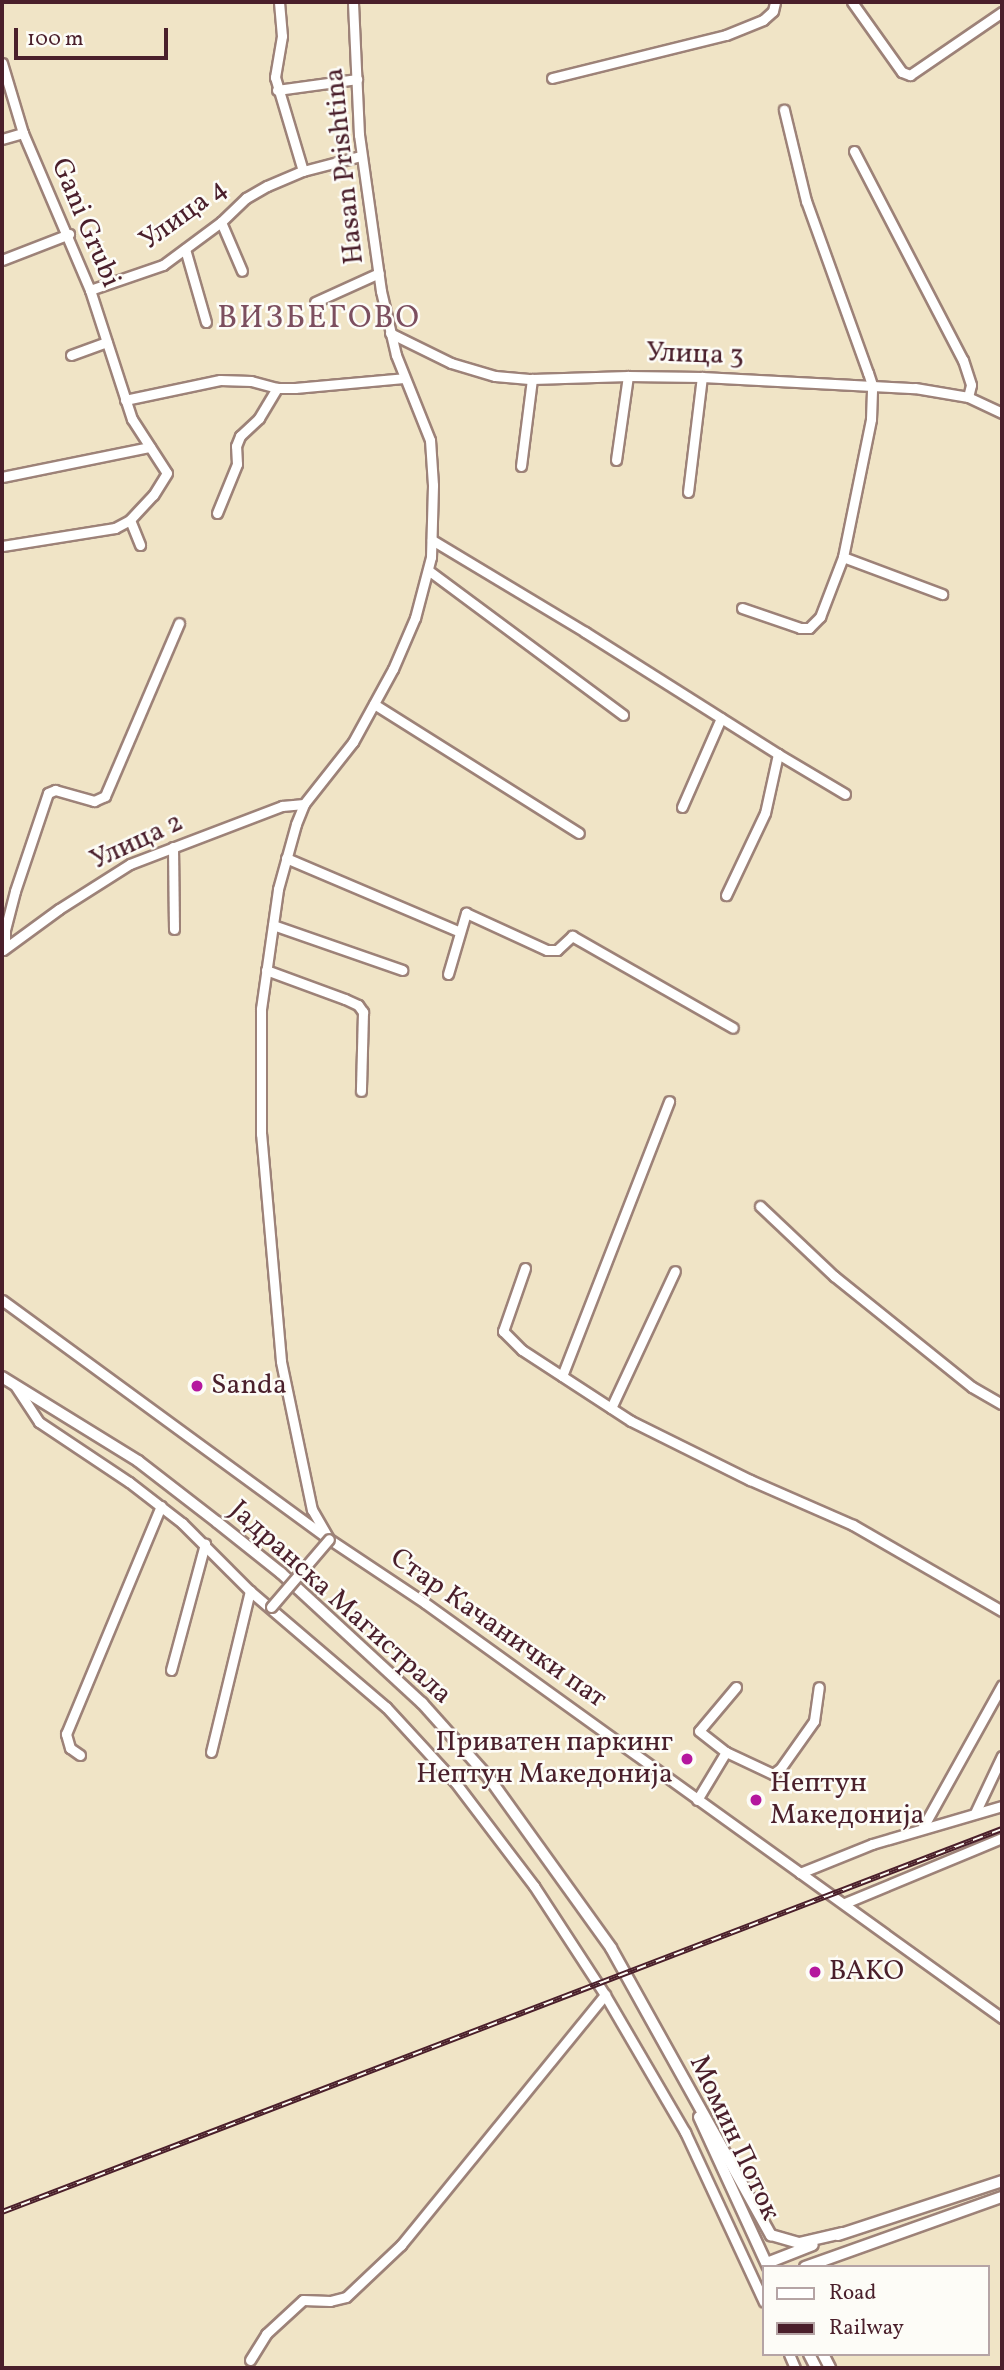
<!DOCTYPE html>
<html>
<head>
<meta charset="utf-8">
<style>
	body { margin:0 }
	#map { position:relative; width:1004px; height:2370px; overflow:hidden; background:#f0e4c6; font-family:Vollkorn,serif }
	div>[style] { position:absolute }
	.roads { filter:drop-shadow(2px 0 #9d8278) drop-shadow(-2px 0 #9d8278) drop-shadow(0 2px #9d8278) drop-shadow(0 -2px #9d8278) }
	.minor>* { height:9px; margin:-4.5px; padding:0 4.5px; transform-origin:4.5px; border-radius:4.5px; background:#fff }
	.tertiary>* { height:10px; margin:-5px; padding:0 5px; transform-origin:5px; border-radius:5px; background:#fff }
	.rail>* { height:6px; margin-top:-3px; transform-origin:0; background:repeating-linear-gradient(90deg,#fdfcf7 0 10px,#4a1f2b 0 20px); box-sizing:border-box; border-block:2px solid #4a1f2b }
	.bridges { filter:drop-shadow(2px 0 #9d8278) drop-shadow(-2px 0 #9d8278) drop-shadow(0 2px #9d8278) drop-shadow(0 -2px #9d8278) }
	.minor-bridge>* { height:9px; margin:-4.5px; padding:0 4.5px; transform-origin:4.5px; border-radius:4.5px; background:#fff }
	.dots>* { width:19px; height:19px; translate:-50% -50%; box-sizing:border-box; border:4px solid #fdfcf7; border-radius:50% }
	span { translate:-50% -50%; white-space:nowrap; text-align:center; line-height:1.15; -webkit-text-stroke:5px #fdfcf7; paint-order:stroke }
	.street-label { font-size:28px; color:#4a1f2b }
	.poi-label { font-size:28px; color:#4a1f2b }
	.left { translate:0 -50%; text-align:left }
	.right { translate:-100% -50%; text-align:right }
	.quarter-label { font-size:32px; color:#7c4f5f; letter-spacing:2px }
	.frame { position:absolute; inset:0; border:4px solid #4a1f2b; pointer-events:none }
	.legend { position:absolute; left:762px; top:2265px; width:228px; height:91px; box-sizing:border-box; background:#fdfcf7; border:2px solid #b5a4a5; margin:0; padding:9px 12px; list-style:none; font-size:21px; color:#4a1f2b }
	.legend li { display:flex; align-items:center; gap:14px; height:35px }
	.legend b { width:35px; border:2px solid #b5a4a5 }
	.scale { position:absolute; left:14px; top:28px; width:154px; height:32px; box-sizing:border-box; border:4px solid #4a1f2b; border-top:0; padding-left:9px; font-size:21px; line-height:24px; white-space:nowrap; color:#4a1f2b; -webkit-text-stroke:5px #fdfcf7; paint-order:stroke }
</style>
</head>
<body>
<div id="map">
	<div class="roads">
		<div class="minor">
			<i style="left:279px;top:2px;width:34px;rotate:85deg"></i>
			<i style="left:282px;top:36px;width:42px;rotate:99.7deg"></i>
			<i style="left:275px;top:77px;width:98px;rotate:73.4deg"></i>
			<i style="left:852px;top:2px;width:86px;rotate:54.5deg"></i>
			<i style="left:902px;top:72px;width:9px;rotate:21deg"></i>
			<i style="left:910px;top:75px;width:112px;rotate:-34.4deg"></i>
			<i style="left:2px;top:63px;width:73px;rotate:73.3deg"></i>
			<i style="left:23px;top:133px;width:171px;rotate:66.9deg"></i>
			<i style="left:90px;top:290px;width:136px;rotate:72deg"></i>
			<i style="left:132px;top:419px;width:64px;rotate:57.1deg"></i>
			<i style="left:167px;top:473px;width:26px;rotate:122deg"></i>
			<i style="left:153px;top:495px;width:34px;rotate:133deg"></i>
			<i style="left:130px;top:520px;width:17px;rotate:152deg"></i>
			<i style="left:115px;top:528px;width:114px;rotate:170.9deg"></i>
			<i style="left:552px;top:78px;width:179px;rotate:-13.9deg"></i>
			<i style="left:726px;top:35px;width:40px;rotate:-22deg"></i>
			<i style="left:763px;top:20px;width:13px;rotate:-42deg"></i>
			<i style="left:773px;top:11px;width:9px;rotate:-77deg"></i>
			<i style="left:277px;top:90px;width:81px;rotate:-7.8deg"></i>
			<i style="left:2px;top:139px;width:22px;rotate:-16deg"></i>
			<i style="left:854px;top:151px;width:236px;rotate:62.5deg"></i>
			<i style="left:963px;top:360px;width:26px;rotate:72deg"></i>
			<i style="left:971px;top:385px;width:12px;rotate:104deg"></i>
			<i style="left:221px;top:222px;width:53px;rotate:66.8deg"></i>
			<i style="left:185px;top:249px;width:76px;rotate:74deg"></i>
			<i style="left:2px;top:260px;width:72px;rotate:-21.2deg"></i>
			<i style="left:90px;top:290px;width:77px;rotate:-18.9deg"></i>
			<i style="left:163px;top:265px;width:72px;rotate:-36.6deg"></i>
			<i style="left:221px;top:222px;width:35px;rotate:-44deg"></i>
			<i style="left:246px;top:198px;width:24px;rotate:-30deg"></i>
			<i style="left:267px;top:186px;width:39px;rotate:-23deg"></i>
			<i style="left:303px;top:171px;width:60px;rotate:-14.5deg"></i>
			<i style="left:315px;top:302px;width:70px;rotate:-24.4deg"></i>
			<i style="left:390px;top:333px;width:68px;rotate:26.2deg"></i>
			<i style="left:451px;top:363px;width:46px;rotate:16.5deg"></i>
			<i style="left:495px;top:376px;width:37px;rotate:5deg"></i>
			<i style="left:532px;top:379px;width:96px;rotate:-1.8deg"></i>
			<i style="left:628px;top:376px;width:74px;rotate:0.8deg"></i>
			<i style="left:702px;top:377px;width:213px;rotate:3deg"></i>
			<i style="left:915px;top:388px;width:54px;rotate:9.6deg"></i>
			<i style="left:968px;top:397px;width:38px;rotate:25deg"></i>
			<i style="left:71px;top:355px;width:38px;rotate:-20deg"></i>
			<i style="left:125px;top:400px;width:97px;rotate:-11.9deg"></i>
			<i style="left:220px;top:380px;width:31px;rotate:2deg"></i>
			<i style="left:251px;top:381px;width:27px;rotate:15deg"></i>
			<i style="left:277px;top:388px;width:18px"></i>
			<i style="left:295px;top:388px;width:109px;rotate:-5.2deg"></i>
			<i style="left:616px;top:460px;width:85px;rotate:-81.9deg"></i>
			<i style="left:521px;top:466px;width:88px;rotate:-82.8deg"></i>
			<i style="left:2px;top:477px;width:151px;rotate:-11.5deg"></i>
			<i style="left:688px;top:492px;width:116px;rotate:-83.1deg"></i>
			<i style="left:217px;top:513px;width:53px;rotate:-67.8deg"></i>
			<i style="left:237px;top:464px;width:18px;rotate:-93deg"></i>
			<i style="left:236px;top:446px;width:11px;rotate:-68deg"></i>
			<i style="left:240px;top:436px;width:26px;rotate:-43deg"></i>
			<i style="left:259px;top:418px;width:35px;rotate:-59deg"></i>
			<i style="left:130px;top:520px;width:27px;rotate:68deg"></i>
			<i style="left:432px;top:540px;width:179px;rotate:31deg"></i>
			<i style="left:585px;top:632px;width:228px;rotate:32.3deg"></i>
			<i style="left:778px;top:754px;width:60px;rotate:102.4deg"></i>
			<i style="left:765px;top:813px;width:91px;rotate:115.4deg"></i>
			<i style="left:843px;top:557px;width:106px;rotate:20.5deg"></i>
			<i style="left:428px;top:570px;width:243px;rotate:36.6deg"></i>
			<i style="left:742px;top:608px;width:61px;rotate:19deg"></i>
			<i style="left:800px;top:628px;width:9px"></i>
			<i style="left:809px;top:628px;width:16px;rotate:-45deg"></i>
			<i style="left:820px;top:617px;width:64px;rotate:-69deg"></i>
			<i style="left:843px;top:557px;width:141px;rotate:-78.5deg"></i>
			<i style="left:871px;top:419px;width:34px;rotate:-88deg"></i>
			<i style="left:872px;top:385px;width:13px;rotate:-108deg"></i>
			<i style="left:868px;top:373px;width:183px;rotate:-109.8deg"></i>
			<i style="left:806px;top:201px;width:94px;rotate:-103.6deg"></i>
			<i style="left:374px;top:704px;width:242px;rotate:32.2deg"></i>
			<i style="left:778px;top:754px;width:78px;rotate:30.8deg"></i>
			<i style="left:682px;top:807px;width:97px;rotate:-66.3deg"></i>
			<i style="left:173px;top:847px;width:82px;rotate:89.3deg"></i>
			<i style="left:286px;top:858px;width:187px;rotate:23deg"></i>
			<i style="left:273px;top:925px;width:137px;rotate:19.2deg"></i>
			<i style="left:5px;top:948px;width:18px;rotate:-90deg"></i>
			<i style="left:5px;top:930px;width:40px;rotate:-75.6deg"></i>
			<i style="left:15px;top:891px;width:103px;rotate:-71.4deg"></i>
			<i style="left:48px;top:793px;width:8px;rotate:-23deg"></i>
			<i style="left:55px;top:790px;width:41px;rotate:15.8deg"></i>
			<i style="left:94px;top:801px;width:12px;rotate:-24deg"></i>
			<i style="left:105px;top:796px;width:188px;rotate:-66.8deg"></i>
			<i style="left:3px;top:950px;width:69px;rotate:-36.2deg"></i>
			<i style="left:59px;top:909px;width:84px;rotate:-32.4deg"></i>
			<i style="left:130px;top:864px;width:163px;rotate:-20.9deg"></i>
			<i style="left:282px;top:806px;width:22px;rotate:-5deg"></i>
			<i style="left:266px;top:970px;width:84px;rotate:20.2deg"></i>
			<i style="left:345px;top:999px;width:14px;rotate:25deg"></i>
			<i style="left:358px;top:1005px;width:9px;rotate:54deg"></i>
			<i style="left:363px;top:1012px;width:79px;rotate:91.5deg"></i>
			<i style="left:448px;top:974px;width:64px;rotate:-73.6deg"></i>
			<i style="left:466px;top:913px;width:89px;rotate:24.6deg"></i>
			<i style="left:547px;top:950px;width:10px"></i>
			<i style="left:557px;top:950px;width:21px;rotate:-43deg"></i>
			<i style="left:572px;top:936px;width:185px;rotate:29.7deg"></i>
			<i style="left:760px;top:1206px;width:102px;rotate:43.4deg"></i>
			<i style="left:834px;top:1276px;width:177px;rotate:38.8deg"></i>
			<i style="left:972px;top:1387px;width:34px;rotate:30deg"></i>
			<i style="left:525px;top:1268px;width:67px;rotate:109.2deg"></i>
			<i style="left:503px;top:1331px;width:27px;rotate:45deg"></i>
			<i style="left:522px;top:1350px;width:130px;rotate:33.1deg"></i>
			<i style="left:631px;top:1421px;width:133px;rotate:26.4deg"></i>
			<i style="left:750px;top:1480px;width:112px;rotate:23.6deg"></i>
			<i style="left:853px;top:1525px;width:172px;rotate:30deg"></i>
			<i style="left:2px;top:1300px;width:405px;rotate:36.2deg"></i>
			<i style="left:329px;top:1539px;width:115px;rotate:33.7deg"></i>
			<i style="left:425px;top:1603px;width:711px;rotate:35.73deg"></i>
			<i style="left:562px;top:1376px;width:295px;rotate:-68.7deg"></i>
			<i style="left:16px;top:1387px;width:42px;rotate:56.7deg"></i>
			<i style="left:39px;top:1422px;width:108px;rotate:33.7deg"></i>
			<i style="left:129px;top:1482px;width:67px;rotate:37.7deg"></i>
			<i style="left:182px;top:1523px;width:96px;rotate:45deg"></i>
			<i style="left:250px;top:1591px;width:179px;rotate:40.5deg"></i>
			<i style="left:386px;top:1707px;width:102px;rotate:47.4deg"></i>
			<i style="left:455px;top:1782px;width:131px;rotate:52.8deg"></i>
			<i style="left:534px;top:1886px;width:130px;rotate:56.9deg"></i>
			<i style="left:605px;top:1995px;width:159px;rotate:59.7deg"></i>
			<i style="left:685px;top:2132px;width:187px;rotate:65.1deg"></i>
			<i style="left:611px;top:1408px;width:151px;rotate:-65deg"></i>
			<i style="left:329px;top:1539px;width:34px;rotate:-120deg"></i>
			<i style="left:312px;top:1510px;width:152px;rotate:-101.8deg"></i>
			<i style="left:281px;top:1361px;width:228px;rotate:-95deg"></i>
			<i style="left:261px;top:1134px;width:125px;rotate:-90deg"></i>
			<i style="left:261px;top:1009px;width:121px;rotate:-81.9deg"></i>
			<i style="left:278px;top:889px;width:67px;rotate:-74.5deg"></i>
			<i style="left:296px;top:824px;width:22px;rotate:-68deg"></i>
			<i style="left:304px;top:804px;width:79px;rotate:-51.7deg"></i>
			<i style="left:353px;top:742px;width:83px;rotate:-61.3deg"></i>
			<i style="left:393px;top:669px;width:56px;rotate:-66.7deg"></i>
			<i style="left:415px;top:618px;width:63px;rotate:-75.3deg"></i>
			<i style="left:431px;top:557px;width:72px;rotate:-88.4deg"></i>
			<i style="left:433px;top:485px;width:45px;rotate:-93.8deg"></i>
			<i style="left:430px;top:440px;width:92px;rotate:-111.8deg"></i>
			<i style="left:396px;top:355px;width:66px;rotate:-103.2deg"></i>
			<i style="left:381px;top:291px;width:158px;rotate:-98deg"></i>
			<i style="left:359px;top:135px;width:133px;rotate:-92.6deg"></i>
			<i style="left:171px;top:1670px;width:131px;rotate:-74.9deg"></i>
			<i style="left:736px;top:1687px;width:57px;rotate:130.1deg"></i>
			<i style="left:699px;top:1731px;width:34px;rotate:38deg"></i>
			<i style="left:726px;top:1752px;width:52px;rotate:25.1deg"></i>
			<i style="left:773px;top:1774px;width:9px;rotate:-36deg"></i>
			<i style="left:780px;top:1769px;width:59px;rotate:-54.7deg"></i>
			<i style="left:814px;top:1721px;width:34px;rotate:-82deg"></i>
			<i style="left:211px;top:1752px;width:166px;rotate:-76.4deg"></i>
			<i style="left:80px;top:1755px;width:12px;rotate:-145deg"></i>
			<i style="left:70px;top:1748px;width:15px;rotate:-106deg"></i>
			<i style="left:66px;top:1734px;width:247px;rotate:-67.4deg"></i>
			<i style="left:697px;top:1800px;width:56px;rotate:-58.9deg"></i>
			<i style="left:975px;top:1813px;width:63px;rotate:-64.7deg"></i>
			<i style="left:923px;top:1827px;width:162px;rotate:-60.9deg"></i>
			<i style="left:800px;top:1873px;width:78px;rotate:-21.9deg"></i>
			<i style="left:872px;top:1844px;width:135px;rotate:-16.3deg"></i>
			<i style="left:845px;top:1903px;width:170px;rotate:-22.5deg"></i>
			<i style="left:789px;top:2354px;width:15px;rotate:67deg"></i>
			<i style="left:250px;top:2360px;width:31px;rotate:-58deg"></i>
			<i style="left:266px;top:2334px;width:50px;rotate:-42.6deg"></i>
			<i style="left:303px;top:2300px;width:27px;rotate:2deg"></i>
			<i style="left:330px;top:2301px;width:16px;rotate:-14deg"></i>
			<i style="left:346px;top:2297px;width:76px;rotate:-43.4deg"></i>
			<i style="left:401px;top:2245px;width:323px;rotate:-50.8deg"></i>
		</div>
		<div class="tertiary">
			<i style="left:2px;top:1377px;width:160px;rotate:31.7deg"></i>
			<i style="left:138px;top:1461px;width:100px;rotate:37.7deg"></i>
			<i style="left:217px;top:1522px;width:82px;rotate:38.6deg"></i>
			<i style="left:281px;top:1573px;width:192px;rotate:42.7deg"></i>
			<i style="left:422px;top:1703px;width:101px;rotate:48.2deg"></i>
			<i style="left:489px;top:1778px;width:209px;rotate:54.3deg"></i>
			<i style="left:611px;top:1948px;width:329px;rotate:60.9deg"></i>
			<i style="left:771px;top:2235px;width:29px;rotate:16deg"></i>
			<i style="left:799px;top:2243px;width:44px;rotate:-13.1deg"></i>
			<i style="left:699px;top:2117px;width:165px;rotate:65.3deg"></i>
			<i style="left:838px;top:2235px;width:173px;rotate:-18.2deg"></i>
			<i style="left:767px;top:2263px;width:49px;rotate:-21.4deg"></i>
			<i style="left:805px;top:2267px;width:209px;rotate:-19.6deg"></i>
			<i style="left:809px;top:2354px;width:16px;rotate:63deg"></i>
			<i style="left:823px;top:2354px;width:16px;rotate:63deg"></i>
		</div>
	</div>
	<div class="rail">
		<i style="left:2px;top:2212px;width:1071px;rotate:-20.96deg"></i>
	</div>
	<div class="bridges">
		<div class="minor-bridge">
			<i style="left:271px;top:1607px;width:89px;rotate:-49.5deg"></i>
		</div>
	</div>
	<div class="dots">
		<i style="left:197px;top:1386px;background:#b5179e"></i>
		<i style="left:687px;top:1759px;background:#b5179e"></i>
		<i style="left:756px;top:1800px;background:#b5179e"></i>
		<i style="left:815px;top:1972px;background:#b5179e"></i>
	</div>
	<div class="street-label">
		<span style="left:345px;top:166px;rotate:-96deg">Hasan Prishtina</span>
		<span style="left:184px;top:215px;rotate:-36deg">Улица 4</span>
		<span style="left:85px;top:223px;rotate:67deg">Gani Grubi</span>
		<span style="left:695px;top:355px;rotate:2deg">Улица 3</span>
		<span style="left:137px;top:842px;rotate:-25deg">Улица 2</span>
		<span style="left:340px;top:1603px;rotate:42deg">Јадранска Магистрала</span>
		<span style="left:498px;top:1629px;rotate:35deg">Стар Качанички пат</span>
		<span style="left:734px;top:2138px;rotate:65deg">Момин Поток</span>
	</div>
	<div class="poi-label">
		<span class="left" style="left:211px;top:1386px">Sanda</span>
		<span class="right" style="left:673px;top:1759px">Приватен паркинг<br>Нептун Македонија</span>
		<span class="left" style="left:770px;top:1800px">Нептун<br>Македонија</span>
		<span class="left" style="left:829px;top:1972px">BAKO</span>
	</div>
	<div class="quarter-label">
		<span style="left:319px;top:319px">ВИЗБЕГОВО</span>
	</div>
	<div class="frame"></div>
	<ul class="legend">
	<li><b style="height:9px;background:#fff"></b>Road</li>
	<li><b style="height:9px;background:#4a1f2b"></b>Railway</li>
	</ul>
	<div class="scale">100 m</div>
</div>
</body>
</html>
